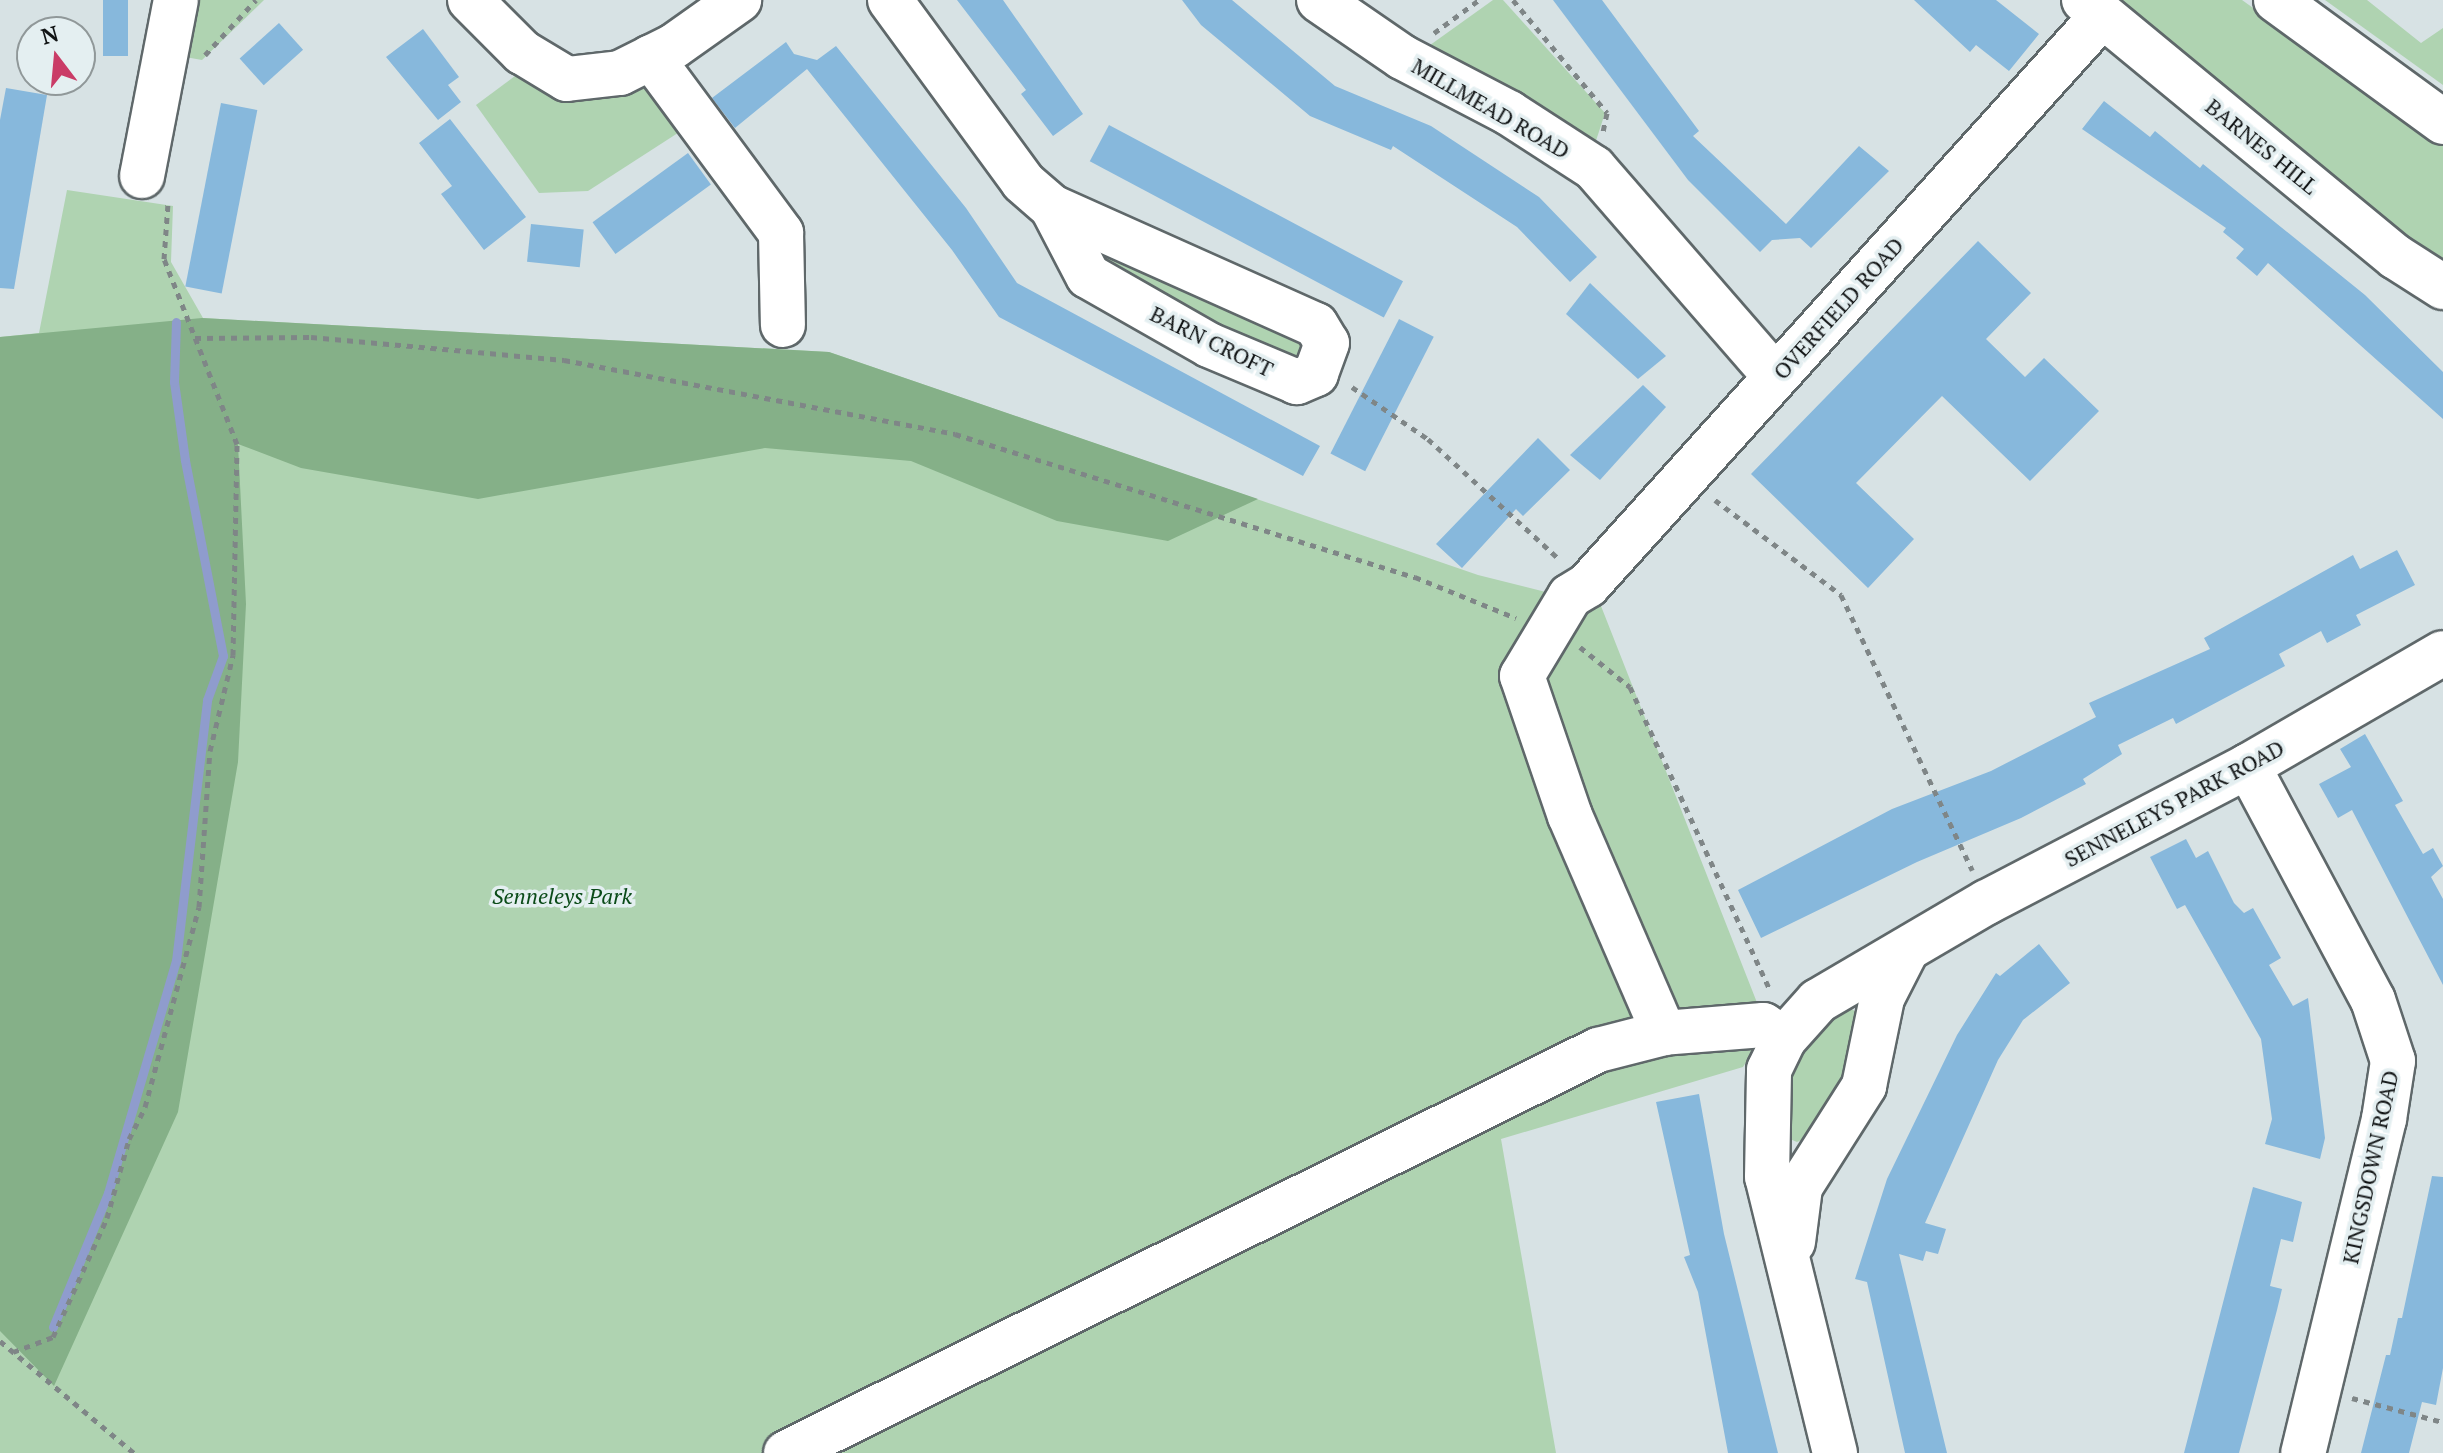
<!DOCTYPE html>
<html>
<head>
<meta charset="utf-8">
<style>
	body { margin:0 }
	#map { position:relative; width:2443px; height:1453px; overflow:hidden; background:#d7e2e4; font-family:"PT Serif",serif }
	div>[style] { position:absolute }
	.green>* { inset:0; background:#afd3b1 }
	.forest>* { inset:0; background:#85b088 }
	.stream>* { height:9px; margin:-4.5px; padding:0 4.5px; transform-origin:4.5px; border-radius:4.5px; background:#8f9ccd }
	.building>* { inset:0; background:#87b8dc; transform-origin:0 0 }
	.path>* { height:5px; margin-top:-2.5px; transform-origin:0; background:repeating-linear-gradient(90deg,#7f8687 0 6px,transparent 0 12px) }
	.roads { filter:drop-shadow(2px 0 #5f686a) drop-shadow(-2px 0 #5f686a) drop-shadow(0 2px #5f686a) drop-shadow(0 -2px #5f686a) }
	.minor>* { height:44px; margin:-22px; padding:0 22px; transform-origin:22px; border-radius:22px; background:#fff }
	.major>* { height:44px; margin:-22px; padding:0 22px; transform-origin:22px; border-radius:22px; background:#fff }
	span { translate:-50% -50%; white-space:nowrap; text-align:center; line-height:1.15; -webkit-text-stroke:7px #e4eff1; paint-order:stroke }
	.street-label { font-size:22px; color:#121516 }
	.park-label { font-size:22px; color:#0a4b18; font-style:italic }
	.north { position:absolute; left:16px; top:16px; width:80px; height:80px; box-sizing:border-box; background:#e4eff1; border:2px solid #909899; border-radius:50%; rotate:344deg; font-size:22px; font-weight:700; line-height:32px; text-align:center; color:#121516 }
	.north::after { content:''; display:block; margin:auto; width:28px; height:36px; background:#ca3c67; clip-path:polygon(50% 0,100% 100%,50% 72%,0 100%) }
</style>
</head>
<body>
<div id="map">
	<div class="green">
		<i style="clip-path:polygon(186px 0,264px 0,202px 60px,174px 55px)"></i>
		<i style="clip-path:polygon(1493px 0,1503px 0,1605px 113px,1592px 153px,1419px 53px)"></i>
		<i style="clip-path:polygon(2113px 0,2242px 0,2443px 144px,2443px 263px,2368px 212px)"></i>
		<i style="clip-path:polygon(2325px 0,2367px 0,2421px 43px,2443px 28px,2443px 85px)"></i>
		<i style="clip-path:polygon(648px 71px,698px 120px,588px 191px,539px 193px,476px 105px,519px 73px)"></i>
		<i style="clip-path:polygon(67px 190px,173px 206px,171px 262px,203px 318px,829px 352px,1478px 575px,1601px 606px,1767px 1028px,1743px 1067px,1501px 1139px,1556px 1453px,0 1453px,0 337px,39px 333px)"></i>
		<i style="clip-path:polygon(1065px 217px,1315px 333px,1313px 373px,1095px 272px)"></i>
		<i style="clip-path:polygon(1843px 1005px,1859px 1013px,1867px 1031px,1819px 1132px,1797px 1142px,1783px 1136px,1777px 1075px)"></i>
	</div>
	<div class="forest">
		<i style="clip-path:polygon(202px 318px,829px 352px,1258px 499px,1168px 541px,1057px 521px,911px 461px,765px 448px,478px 499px,301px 468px,238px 444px,246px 604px,238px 762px,178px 1112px,54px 1386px,0 1331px,0 337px)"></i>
	</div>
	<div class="stream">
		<i style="left:53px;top:1327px;width:145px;rotate:-67.7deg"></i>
		<i style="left:108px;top:1193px;width:242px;rotate:-73.7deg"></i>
		<i style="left:176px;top:961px;width:263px;rotate:-83.2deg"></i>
		<i style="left:207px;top:700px;width:47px;rotate:-70deg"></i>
		<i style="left:223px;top:656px;width:200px;rotate:-101deg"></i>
		<i style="left:185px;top:460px;width:79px;rotate:-98deg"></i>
		<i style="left:174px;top:382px;width:60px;rotate:-88.1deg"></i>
	</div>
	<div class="building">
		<i style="left:103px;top:0;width:25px;height:56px"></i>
		<i style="clip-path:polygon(957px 0,1003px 0,1083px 114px,1053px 136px,1021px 94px,1026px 90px)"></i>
		<i style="clip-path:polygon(1182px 0,1232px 0,1335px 86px,1431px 126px,1539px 197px,1597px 257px,1570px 282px,1517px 227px,1393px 146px,1391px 150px,1310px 116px,1201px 25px)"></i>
		<i style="clip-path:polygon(1553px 0,1602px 0,1699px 131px,1693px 136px,1786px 224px,1859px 146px,1889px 171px,1811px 248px,1800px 238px,1772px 240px,1760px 252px,1688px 180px)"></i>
		<i style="clip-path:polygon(1914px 0,1996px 0,2039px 34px,2009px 71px,1976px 45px,1970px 52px)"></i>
		<i style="left:279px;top:23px;width:36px;height:53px;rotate:48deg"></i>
		<i style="clip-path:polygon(423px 29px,459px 77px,448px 85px,461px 102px,438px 120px,386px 57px)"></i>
		<i style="clip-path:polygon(786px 42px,794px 54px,817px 60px,836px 46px,966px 208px,1017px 283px,1320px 446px,1303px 476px,999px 317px,952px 250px,807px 69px,735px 128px,712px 98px)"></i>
		<i style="clip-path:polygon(6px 88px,47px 95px,14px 289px,0 288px,0 120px)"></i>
		<i style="clip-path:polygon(2104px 101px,2150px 137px,2155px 131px,2200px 168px,2203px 164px,2365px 295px,2443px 372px,2443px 419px,2268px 263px,2257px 276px,2236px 258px,2244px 249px,2223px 232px,2226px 228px,2082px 129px)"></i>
		<i style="left:221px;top:103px;width:37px;height:187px;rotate:11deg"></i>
		<i style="clip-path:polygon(450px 119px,526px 217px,484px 250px,441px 194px,452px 186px,419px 143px)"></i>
		<i style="left:1109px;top:125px;width:333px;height:41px;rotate:28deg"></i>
		<i style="left:688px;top:153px;width:39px;height:118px;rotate:54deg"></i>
		<i style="left:531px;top:224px;width:53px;height:38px;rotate:6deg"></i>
		<i style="clip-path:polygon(1978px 241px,2031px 293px,1986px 339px,2025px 377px,2044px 358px,2099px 411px,2030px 481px,1942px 396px,1856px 483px,1914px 539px,1868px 588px,1751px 474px)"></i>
		<i style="clip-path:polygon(1590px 283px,1666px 356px,1638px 379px,1566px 314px)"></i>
		<i style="left:1399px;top:319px;width:39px;height:151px;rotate:27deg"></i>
		<i style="clip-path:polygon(1643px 385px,1666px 407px,1600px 480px,1570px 455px)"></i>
		<i style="clip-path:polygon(1538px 438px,1570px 470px,1523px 516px,1516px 509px,1462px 568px,1436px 544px)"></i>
		<i style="clip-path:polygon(2397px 550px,2415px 585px,2356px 615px,2361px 625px,2327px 643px,2321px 631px,2279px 654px,2285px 666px,2176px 724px,2173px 718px,2118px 745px,2122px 754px,2083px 779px,2086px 784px,2021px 818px,1917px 862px,1761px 938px,1738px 890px,1892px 809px,1991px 771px,2096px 717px,2089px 703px,2210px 649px,2204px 638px,2353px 555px,2360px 569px)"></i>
		<i style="clip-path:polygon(2365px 734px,2403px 801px,2395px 805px,2423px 854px,2433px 848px,2443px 866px,2431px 877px,2443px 899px,2443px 985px,2352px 810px,2338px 818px,2319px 784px,2351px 767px,2340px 749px)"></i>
		<i style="clip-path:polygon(2186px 839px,2196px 858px,2208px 851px,2234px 903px,2244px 913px,2253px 908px,2281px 958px,2269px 965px,2293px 1006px,2308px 998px,2325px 1138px,2320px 1159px,2265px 1144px,2272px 1119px,2261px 1039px,2185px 905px,2177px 909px,2150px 857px)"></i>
		<i style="clip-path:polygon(2039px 944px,2070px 983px,2023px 1020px,1998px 1060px,1925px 1223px,1946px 1229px,1938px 1254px,1926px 1251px,1923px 1261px,1899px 1254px,1947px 1453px,1905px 1453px,1867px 1282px,1855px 1279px,1887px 1179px,1957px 1035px,1996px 973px,2000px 976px)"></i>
		<i style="clip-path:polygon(1699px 1094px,1724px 1234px,1778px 1453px,1728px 1453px,1698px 1292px,1684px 1257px,1690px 1255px,1656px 1102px)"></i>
		<i style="clip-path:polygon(2432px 1176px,2443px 1177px,2443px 1368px,2436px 1405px,2422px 1402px,2409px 1453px,2361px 1453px,2386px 1355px,2390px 1355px,2398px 1318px,2402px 1318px)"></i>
		<i style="clip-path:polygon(2253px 1187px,2302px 1202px,2293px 1242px,2281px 1239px,2270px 1286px,2282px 1289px,2277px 1310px,2239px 1453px,2184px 1453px)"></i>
	</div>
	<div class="path">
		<i style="left:1513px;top:0;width:147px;rotate:50.2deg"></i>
		<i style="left:1607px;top:113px;width:19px;rotate:102deg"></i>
		<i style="left:1434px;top:33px;width:56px;rotate:-36.3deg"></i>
		<i style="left:205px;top:55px;width:75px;rotate:-47.2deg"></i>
		<i style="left:195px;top:338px;width:116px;rotate:-0.5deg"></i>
		<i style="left:311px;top:337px;width:254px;rotate:5.2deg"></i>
		<i style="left:564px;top:360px;width:398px;rotate:10.7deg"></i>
		<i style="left:955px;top:434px;width:482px;rotate:17.3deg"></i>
		<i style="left:1415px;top:577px;width:109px;rotate:22.1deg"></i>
		<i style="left:1352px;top:387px;width:92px;rotate:34.4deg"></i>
		<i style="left:1428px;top:439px;width:178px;rotate:42.5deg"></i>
		<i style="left:1715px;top:500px;width:158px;rotate:37deg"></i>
		<i style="left:1841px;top:595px;width:305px;rotate:64.5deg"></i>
		<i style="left:1580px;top:647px;width:64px;rotate:38.7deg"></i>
		<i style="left:1630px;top:687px;width:334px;rotate:65.2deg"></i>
		<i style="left:0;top:1341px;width:175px;rotate:39.9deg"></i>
		<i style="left:13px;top:1352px;width:43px;rotate:-20.6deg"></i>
		<i style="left:53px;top:1337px;width:131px;rotate:-65.6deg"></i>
		<i style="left:107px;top:1218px;width:82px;rotate:-74.4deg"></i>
		<i style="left:129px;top:1139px;width:36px;rotate:-63deg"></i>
		<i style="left:145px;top:1107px;width:207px;rotate:-74.9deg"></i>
		<i style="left:199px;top:907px;width:156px;rotate:-86deg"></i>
		<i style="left:210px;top:751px;width:99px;rotate:-76.5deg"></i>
		<i style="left:233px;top:655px;width:211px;rotate:-88.9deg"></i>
		<i style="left:237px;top:444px;width:199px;rotate:-111.5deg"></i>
		<i style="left:164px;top:259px;width:56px;rotate:-85.9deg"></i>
		<i style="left:2352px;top:1398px;width:94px;rotate:14.8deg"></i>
	</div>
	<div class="roads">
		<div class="minor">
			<i style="left:470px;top:0;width:74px;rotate:45deg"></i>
			<i style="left:522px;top:52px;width:52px;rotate:31deg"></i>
			<i style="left:567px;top:79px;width:53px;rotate:-6.5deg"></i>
			<i style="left:620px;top:73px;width:60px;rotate:-26.6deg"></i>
			<i style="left:674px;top:46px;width:80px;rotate:-35.3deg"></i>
			<i style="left:890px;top:0;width:225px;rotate:53.8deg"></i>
			<i style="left:1023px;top:182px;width:38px;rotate:41deg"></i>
			<i style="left:1052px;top:207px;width:289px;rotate:24.1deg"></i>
			<i style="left:1316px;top:325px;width:21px;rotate:59deg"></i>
			<i style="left:1327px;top:343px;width:33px;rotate:110deg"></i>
			<i style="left:1316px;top:374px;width:21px;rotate:157deg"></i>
			<i style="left:1297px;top:382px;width:95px;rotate:-157.2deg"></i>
			<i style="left:1209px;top:345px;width:139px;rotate:-150.3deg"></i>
			<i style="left:1088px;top:276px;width:78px;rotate:-117.6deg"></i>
			<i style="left:1319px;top:0;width:101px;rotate:34.5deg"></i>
			<i style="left:1402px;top:57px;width:121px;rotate:27.6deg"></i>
			<i style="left:1509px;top:113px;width:101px;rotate:32.9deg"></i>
			<i style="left:1594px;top:168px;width:276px;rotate:49deg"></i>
			<i style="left:651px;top:57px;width:219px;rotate:53.5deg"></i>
			<i style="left:781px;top:233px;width:92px;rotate:88.8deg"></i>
			<i style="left:142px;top:176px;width:179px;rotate:-79.1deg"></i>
			<i style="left:2248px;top:766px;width:265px;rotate:61.9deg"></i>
			<i style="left:2373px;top:1000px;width:64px;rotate:71.8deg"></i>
			<i style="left:2393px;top:1061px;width:59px;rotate:98.8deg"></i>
			<i style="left:2384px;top:1119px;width:344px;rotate:103.6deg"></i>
			<i style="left:1784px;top:1039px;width:25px;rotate:-146deg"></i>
			<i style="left:1763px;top:1025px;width:99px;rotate:175.4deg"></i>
			<i style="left:1664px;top:1033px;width:236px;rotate:-113.4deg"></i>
			<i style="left:1570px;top:816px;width:148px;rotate:-108.9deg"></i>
			<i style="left:1522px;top:676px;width:93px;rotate:-59deg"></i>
			<i style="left:1570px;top:596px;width:21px;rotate:-31deg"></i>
			<i style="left:1588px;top:585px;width:767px;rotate:-47.91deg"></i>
			<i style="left:1793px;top:1242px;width:55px;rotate:-82.7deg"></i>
			<i style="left:1800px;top:1187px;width:120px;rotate:-57.6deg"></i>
			<i style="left:1864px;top:1086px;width:90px;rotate:-78.4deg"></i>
			<i style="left:1882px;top:998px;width:51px;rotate:-62.9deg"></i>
			<i style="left:786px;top:1453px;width:907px;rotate:-26.4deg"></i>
			<i style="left:1598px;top:1050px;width:68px;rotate:-14.4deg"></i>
			<i style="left:1835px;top:1453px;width:284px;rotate:-103.8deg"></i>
			<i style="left:1767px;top:1177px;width:107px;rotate:-88.9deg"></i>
			<i style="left:1769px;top:1070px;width:34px;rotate:-64deg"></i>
			<i style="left:1784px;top:1039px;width:51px;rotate:-48.2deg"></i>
			<i style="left:1818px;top:1001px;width:196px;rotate:-30.4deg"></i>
			<i style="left:1987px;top:902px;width:294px;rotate:-27.5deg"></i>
			<i style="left:2248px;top:766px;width:225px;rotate:-30.1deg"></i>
		</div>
		<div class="major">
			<i style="left:2084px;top:0;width:404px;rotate:39.5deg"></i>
			<i style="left:2396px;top:257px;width:56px;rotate:32.6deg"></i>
			<i style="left:2276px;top:0;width:207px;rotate:36.1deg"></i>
		</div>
	</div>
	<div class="street-label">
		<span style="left:1491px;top:108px;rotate:30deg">MILLMEAD ROAD</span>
		<span style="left:2262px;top:146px;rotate:39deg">BARNES HILL</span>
		<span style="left:1838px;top:308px;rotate:-48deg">OVERFIELD ROAD</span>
		<span style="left:1212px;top:341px;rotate:26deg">BARN CROFT</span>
		<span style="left:2174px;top:803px;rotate:-28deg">SENNELEYS PARK ROAD</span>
		<span style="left:2370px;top:1167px;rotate:-78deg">KINGSDOWN ROAD</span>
	</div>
	<div class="park-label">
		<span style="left:562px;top:896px">Senneleys Park</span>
	</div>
	<div class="north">N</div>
</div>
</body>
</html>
